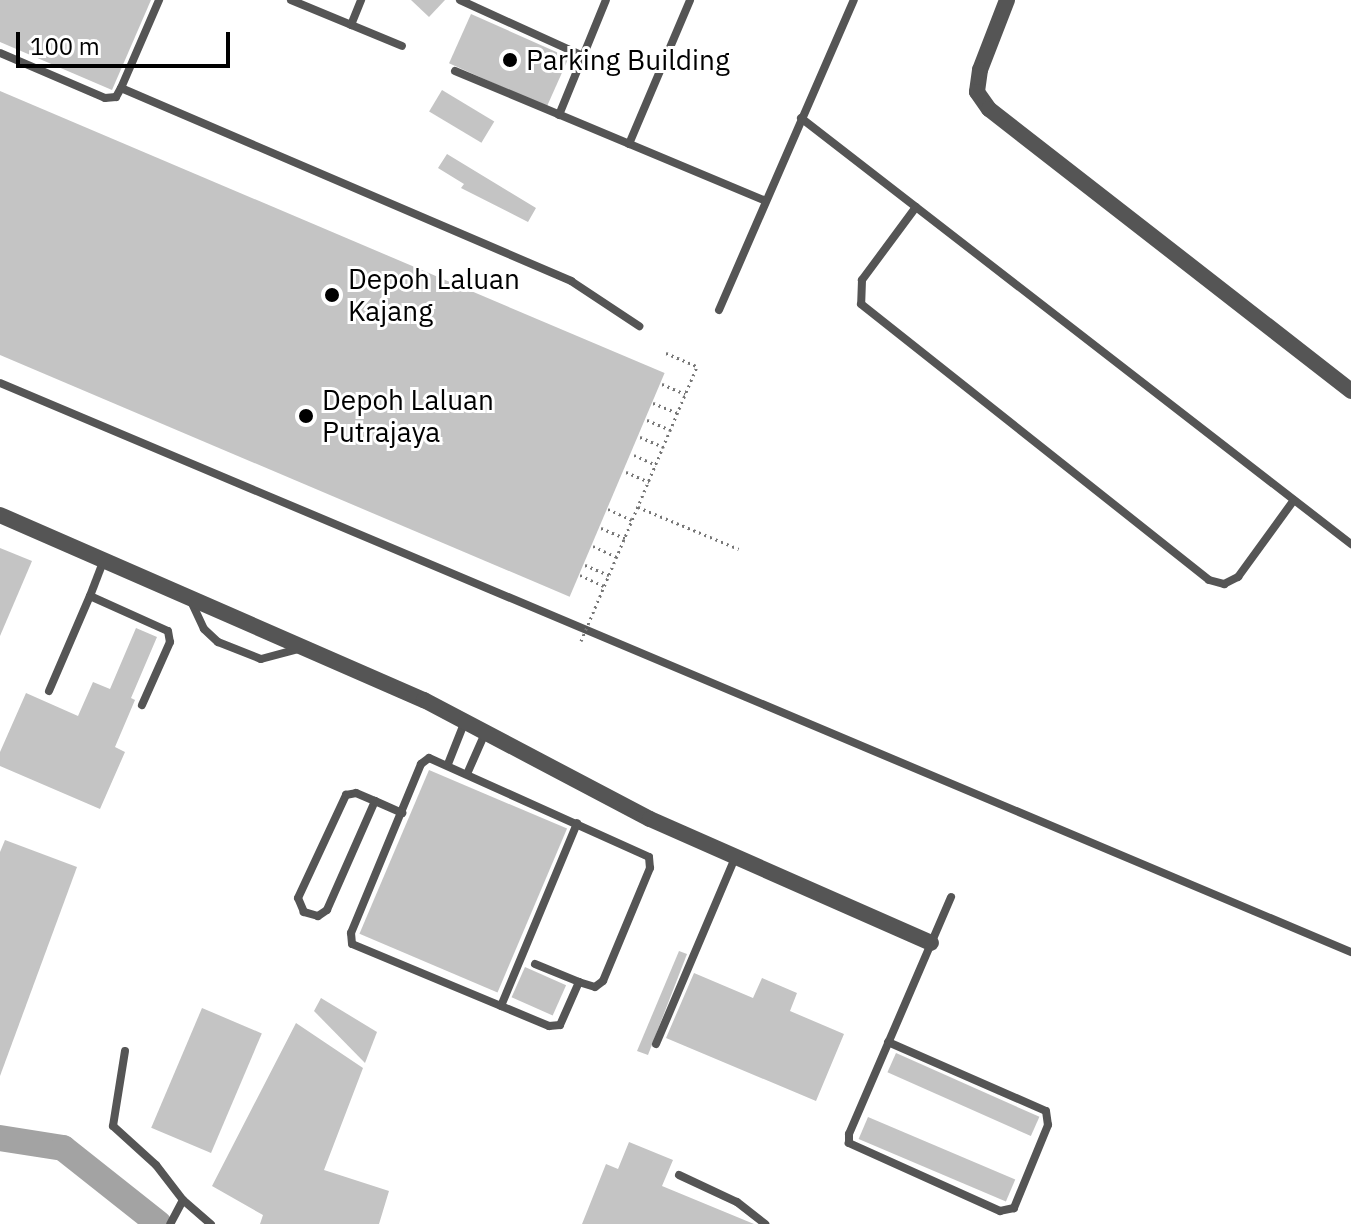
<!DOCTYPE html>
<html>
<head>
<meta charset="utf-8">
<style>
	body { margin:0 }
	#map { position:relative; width:1351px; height:1224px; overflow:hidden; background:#fff; font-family:"IBM Plex Sans",sans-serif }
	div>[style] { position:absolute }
	.river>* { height:26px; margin:-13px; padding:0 13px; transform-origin:13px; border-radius:13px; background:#a3a3a3 }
	.building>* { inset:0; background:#c4c4c4; transform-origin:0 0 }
	.path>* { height:3px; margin-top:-1.5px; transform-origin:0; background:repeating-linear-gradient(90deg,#777 0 2px,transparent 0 6px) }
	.service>* { height:8px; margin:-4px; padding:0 4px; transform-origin:4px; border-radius:4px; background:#555 }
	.minor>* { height:16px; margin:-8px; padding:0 8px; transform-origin:8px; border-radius:8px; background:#555 }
	.path-bridge>* { height:3px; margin-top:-1.5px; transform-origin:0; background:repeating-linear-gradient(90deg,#777 0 2px,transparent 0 6px) }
	.dots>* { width:22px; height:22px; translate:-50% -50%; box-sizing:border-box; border:4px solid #fff; border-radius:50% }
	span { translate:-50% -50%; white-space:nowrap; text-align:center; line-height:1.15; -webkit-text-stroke:6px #fff; paint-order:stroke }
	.poi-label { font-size:28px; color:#000 }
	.left { translate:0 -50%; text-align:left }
	.scale { position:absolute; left:16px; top:32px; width:214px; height:36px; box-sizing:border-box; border:4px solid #000; border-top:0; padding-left:10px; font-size:24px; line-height:28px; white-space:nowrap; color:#000; -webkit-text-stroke:6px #fff; paint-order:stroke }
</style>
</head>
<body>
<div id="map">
	<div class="river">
		<i style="left:0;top:1138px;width:64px;rotate:9deg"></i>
		<i style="left:63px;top:1148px;width:122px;rotate:38.4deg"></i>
	</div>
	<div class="building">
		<i style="clip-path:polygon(0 0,151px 0,112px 90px,0 42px)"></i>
		<i style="clip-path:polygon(411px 0,445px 0,429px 17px)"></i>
		<i style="left:471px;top:14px;width:107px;height:54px;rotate:24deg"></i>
		<i style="left:442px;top:90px;width:61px;height:25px;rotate:31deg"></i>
		<i style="left:0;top:91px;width:722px;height:243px;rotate:23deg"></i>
		<i style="clip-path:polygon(447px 154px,536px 208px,528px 222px,461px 188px,464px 184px,438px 168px)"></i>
		<i style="clip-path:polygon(0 548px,32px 561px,0 636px)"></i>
		<i style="clip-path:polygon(136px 628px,157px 637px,131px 698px,135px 700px,115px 747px,125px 752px,100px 809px,0 766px,0 752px,26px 693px,78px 716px,93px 682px,110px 689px)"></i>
		<i style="left:429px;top:770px;width:150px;height:178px;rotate:23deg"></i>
		<i style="clip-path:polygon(5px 840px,77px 867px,0 1076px,0 852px)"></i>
		<i style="clip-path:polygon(679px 951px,687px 954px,648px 1055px,637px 1051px)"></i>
		<i style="left:525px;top:967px;width:45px;height:33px;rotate:24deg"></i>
		<i style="clip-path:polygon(694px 973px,753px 998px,762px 978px,797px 993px,790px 1011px,844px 1034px,816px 1101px,666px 1038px)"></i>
		<i style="clip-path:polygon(321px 998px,377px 1032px,365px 1063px,314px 1011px)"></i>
		<i style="left:202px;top:1008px;width:65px;height:130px;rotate:23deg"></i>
		<i style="clip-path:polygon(296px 1023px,363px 1068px,324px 1170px,389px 1191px,379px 1224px,260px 1224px,263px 1215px,212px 1186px)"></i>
		<i style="left:896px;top:1053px;width:157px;height:21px;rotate:24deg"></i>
		<i style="left:868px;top:1117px;width:160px;height:24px;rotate:23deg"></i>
		<i style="clip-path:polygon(629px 1142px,673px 1160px,662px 1186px,754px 1224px,582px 1224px,606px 1164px,618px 1169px)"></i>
	</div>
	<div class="path">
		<i style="left:666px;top:353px;width:34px;rotate:23deg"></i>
		<i style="left:662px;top:384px;width:25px;rotate:23deg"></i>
		<i style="left:653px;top:403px;width:27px;rotate:22deg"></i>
		<i style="left:647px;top:420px;width:26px;rotate:23deg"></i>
		<i style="left:640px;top:437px;width:26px;rotate:23deg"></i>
		<i style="left:634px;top:455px;width:24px;rotate:24deg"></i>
		<i style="left:626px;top:472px;width:25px;rotate:23deg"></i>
		<i style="left:638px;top:507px;width:109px;rotate:22.6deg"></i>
		<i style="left:608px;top:509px;width:26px;rotate:25deg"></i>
		<i style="left:601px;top:528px;width:26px;rotate:23deg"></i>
		<i style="left:593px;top:546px;width:26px;rotate:25deg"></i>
		<i style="left:585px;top:565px;width:26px;rotate:23deg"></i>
		<i style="left:580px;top:575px;width:26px;rotate:25deg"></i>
	</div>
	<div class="service">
		<i style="left:291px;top:0;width:120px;rotate:22.5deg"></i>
		<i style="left:460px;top:0;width:135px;rotate:24.5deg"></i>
		<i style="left:351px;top:25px;width:27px;rotate:-68deg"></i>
		<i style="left:0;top:53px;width:114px;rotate:23.2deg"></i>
		<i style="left:105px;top:98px;width:11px;rotate:-5deg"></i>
		<i style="left:116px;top:97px;width:10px;rotate:-61deg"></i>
		<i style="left:121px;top:88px;width:490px;rotate:23.2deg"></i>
		<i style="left:571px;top:281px;width:82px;rotate:33.5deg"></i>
		<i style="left:455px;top:71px;width:337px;rotate:22.7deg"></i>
		<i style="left:121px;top:88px;width:96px;rotate:-66.6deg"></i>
		<i style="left:559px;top:115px;width:124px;rotate:-67.8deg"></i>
		<i style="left:801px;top:118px;width:696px;rotate:37.76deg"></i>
		<i style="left:629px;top:144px;width:156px;rotate:-67deg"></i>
		<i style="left:916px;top:207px;width:91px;rotate:126.5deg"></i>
		<i style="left:862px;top:280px;width:24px;rotate:92deg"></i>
		<i style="left:861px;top:304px;width:444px;rotate:38.4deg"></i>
		<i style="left:1209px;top:580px;width:16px;rotate:15deg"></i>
		<i style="left:1224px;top:584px;width:16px;rotate:-27deg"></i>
		<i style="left:1238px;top:577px;width:95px;rotate:-54deg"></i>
		<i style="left:719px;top:310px;width:338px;rotate:-66.5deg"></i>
		<i style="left:0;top:383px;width:1466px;rotate:22.84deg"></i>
		<i style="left:90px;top:596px;width:40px;rotate:-69deg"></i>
		<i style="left:190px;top:599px;width:33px;rotate:65deg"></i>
		<i style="left:204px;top:629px;width:19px;rotate:43deg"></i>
		<i style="left:218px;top:642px;width:46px;rotate:21.6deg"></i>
		<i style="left:261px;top:659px;width:42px;rotate:-15deg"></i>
		<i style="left:49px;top:691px;width:103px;rotate:-66.7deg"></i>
		<i style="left:90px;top:596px;width:85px;rotate:24.2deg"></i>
		<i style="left:168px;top:631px;width:11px;rotate:80deg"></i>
		<i style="left:170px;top:642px;width:69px;rotate:114deg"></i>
		<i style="left:429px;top:758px;width:241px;rotate:24.2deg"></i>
		<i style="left:649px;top:857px;width:11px;rotate:85deg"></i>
		<i style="left:650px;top:868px;width:122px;rotate:112.6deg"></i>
		<i style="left:603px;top:981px;width:10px;rotate:143deg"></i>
		<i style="left:595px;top:987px;width:17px;rotate:-163deg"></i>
		<i style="left:579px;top:982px;width:47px;rotate:113.8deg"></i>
		<i style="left:560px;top:1025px;width:11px;rotate:175deg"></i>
		<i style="left:549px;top:1026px;width:213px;rotate:-157.4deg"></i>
		<i style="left:352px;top:944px;width:11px;rotate:-95deg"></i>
		<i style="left:351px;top:933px;width:183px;rotate:-67.5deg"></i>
		<i style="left:421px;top:764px;width:10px;rotate:-37deg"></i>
		<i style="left:448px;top:764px;width:46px;rotate:-68.4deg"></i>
		<i style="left:467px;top:774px;width:47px;rotate:-66.2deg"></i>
		<i style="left:375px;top:801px;width:119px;rotate:113.8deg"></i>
		<i style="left:327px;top:910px;width:11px;rotate:146deg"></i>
		<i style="left:318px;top:916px;width:15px;rotate:-164deg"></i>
		<i style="left:304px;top:912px;width:15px;rotate:-113deg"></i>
		<i style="left:298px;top:898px;width:114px;rotate:-65deg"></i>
		<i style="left:346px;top:795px;width:10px;rotate:-11deg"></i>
		<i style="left:356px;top:793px;width:21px;rotate:23deg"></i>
		<i style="left:375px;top:801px;width:30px;rotate:24deg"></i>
		<i style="left:535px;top:964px;width:48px;rotate:22.2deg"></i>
		<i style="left:501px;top:1006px;width:198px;rotate:-67.4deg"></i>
		<i style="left:888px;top:1042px;width:172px;rotate:23.6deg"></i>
		<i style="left:1046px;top:1111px;width:14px;rotate:82deg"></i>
		<i style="left:1048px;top:1125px;width:90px;rotate:112.3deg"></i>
		<i style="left:1014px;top:1208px;width:14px;rotate:168deg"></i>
		<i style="left:1000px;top:1211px;width:166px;rotate:-155.8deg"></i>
		<i style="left:849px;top:1143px;width:9px;rotate:-90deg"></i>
		<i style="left:849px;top:1134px;width:258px;rotate:-66.7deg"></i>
		<i style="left:656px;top:1044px;width:202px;rotate:-67deg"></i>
		<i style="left:125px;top:1051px;width:76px;rotate:99.1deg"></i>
		<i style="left:113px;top:1126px;width:58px;rotate:42.2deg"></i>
		<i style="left:156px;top:1165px;width:44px;rotate:52.4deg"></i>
		<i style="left:183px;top:1200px;width:27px;rotate:118deg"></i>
		<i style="left:679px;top:1175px;width:64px;rotate:25deg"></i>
		<i style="left:737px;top:1202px;width:36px;rotate:38deg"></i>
		<i style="left:183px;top:1200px;width:37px;rotate:41deg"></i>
	</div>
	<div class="minor">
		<i style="left:1007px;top:0;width:75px;rotate:111.1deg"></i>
		<i style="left:980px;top:70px;width:22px;rotate:98deg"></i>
		<i style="left:977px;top:92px;width:21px;rotate:55deg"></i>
		<i style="left:989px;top:109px;width:459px;rotate:37.9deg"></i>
		<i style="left:0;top:515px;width:463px;rotate:23.6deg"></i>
		<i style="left:424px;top:700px;width:255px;rotate:27.8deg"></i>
		<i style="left:650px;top:819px;width:307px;rotate:23.8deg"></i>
	</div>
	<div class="path-bridge">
		<i style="left:581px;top:641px;width:298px;rotate:-67.1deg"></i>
	</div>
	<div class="dots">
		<i style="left:510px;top:60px;background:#000"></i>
		<i style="left:332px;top:295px;background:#000"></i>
		<i style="left:306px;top:416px;background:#000"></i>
	</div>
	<div class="poi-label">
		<span class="left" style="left:526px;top:60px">Parking Building</span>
		<span class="left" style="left:348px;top:295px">Depoh Laluan<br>Kajang</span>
		<span class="left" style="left:322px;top:416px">Depoh Laluan<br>Putrajaya</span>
	</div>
	<div class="scale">100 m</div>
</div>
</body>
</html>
